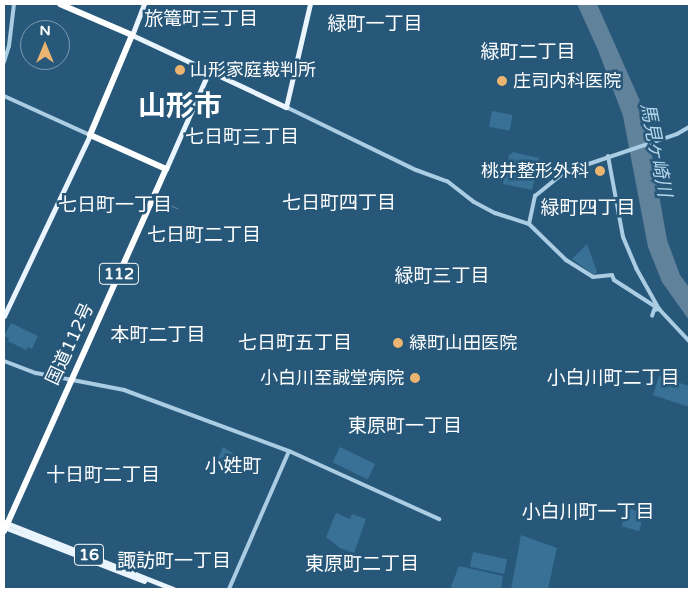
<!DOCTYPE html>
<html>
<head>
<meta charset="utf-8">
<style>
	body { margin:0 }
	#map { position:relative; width:693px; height:593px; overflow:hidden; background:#27587a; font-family:"Varela Round","Noto Sans JP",sans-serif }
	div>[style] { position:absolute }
	.green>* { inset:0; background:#387195; transform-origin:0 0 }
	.water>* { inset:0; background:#60829b }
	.stream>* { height:1px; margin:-0.5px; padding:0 0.5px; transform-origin:0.5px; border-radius:0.5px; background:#60829b }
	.minor>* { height:4px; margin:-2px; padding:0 2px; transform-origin:2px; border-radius:2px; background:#aacde3 }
	.major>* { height:5px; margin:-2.5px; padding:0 2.5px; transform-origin:2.5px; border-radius:2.5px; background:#e9f4fc }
	.highway>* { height:6px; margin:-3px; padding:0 3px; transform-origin:3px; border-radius:3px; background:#fff }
	.dots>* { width:14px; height:14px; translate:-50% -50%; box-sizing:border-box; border:2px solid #27587a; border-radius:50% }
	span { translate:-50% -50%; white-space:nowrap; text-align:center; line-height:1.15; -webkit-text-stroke:5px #27587a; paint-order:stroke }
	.shield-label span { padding:1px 4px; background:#27587a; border:1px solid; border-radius:4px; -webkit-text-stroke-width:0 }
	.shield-label { font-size:16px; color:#fff; font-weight:700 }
	.poi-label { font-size:18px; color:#fff }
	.left { translate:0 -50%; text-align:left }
	.right { translate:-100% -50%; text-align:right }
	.street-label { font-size:18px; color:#fff }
	.neighbourhood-label { font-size:19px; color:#fff }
	.water-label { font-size:19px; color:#b5d7eb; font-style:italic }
	.town-label { font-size:28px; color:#fff; font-weight:700 }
	.frame { position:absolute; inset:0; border:5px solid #fff; pointer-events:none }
	.north { position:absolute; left:20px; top:20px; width:50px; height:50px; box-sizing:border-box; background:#27587a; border:1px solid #7d9baf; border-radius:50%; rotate:0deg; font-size:14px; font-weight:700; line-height:20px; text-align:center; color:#fff }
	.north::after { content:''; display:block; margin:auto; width:18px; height:22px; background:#ebb470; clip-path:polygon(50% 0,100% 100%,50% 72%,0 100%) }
</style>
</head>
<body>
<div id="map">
	<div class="green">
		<i style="left:492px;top:111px;width:21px;height:16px;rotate:11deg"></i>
		<i style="clip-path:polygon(513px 152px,539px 158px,532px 190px,503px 184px,509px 155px)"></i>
		<i style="clip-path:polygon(587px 244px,597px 272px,594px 275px,572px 259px)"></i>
		<i style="clip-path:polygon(11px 323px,38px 336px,32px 349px,28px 347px,26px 350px,8px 341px,9px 338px,4px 336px)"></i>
		<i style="clip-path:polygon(659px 376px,689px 386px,689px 407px,653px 395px)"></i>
		<i style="clip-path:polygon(223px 447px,240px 458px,235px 469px,217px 461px)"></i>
		<i style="left:340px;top:447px;width:39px;height:17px;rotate:26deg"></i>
		<i style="left:627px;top:508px;width:18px;height:19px;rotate:16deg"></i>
		<i style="clip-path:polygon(336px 513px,350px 519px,352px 514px,366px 519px,354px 553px,340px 548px,326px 537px)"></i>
		<i style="clip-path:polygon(521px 535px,557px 548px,548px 589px,511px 589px)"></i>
		<i style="left:473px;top:552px;width:35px;height:15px;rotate:12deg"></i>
		<i style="clip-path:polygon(459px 566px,503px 576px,501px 589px,450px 589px)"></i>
	</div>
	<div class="water">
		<i style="clip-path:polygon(577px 4px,597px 4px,644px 110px,667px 240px,680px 275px,689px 287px,689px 320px,662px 282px,648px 247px,623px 116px,598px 50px)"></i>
	</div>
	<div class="stream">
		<i style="left:157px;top:200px;width:22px;rotate:22deg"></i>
	</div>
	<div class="minor">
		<i style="left:4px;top:62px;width:17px;rotate:-73deg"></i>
		<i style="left:9px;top:46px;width:42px;rotate:-83.2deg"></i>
		<i style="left:4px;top:96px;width:94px;rotate:24.4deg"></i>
		<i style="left:286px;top:107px;width:144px;rotate:25.9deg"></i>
		<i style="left:416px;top:170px;width:33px;rotate:20deg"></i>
		<i style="left:447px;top:181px;width:34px;rotate:38deg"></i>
		<i style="left:474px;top:202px;width:24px;rotate:28deg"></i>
		<i style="left:495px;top:213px;width:36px;rotate:18deg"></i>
		<i style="left:529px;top:224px;width:52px;rotate:44.2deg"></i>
		<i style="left:566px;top:260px;width:32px;rotate:32deg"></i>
		<i style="left:593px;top:277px;width:19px;rotate:-6deg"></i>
		<i style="left:612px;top:275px;width:5px;rotate:68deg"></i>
		<i style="left:614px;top:280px;width:54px;rotate:32.8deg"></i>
		<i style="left:659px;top:309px;width:5px;rotate:169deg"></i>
		<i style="left:654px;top:310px;width:6px;rotate:108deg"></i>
		<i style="left:608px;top:156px;width:82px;rotate:79.5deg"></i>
		<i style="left:623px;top:237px;width:34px;rotate:67deg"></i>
		<i style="left:636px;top:268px;width:47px;rotate:60.7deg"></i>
		<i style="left:659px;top:309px;width:44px;rotate:46.8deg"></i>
		<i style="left:529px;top:224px;width:29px;rotate:-78deg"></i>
		<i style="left:535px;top:196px;width:38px;rotate:-39deg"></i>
		<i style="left:565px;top:172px;width:118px;rotate:-18.7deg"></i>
		<i style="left:677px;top:134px;width:14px;rotate:-30deg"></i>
		<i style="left:4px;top:361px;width:34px;rotate:21deg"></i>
		<i style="left:36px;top:373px;width:90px;rotate:10.9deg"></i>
		<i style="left:124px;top:390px;width:176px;rotate:20.3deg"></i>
		<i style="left:289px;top:451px;width:165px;rotate:24.4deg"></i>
		<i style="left:229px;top:589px;width:150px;rotate:-66.5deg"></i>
	</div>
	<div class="major">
		<i style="left:144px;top:4px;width:33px;rotate:111deg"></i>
		<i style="left:132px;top:35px;width:170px;rotate:25.1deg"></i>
		<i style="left:286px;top:107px;width:106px;rotate:-76.9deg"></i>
		<i style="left:166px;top:169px;width:107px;rotate:-66.3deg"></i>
		<i style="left:4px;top:316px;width:200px;rotate:-64.6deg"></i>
		<i style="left:4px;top:522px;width:182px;rotate:21.6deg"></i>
		<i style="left:4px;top:527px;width:150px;rotate:21.1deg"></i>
	</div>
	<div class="highway">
		<i style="left:4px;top:531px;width:397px;rotate:-65.9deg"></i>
		<i style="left:166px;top:169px;width:83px;rotate:-155.9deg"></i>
		<i style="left:90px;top:135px;width:108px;rotate:-67.2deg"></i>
		<i style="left:132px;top:35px;width:78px;rotate:-156.7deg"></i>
	</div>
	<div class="dots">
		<i style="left:180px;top:70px;background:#ebb470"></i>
		<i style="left:502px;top:81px;background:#ebb470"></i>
		<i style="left:600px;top:171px;background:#ebb470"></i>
		<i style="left:398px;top:343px;background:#ebb470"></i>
		<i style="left:415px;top:378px;background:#ebb470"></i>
	</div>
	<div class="shield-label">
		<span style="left:119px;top:274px">112</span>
		<span style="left:89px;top:555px">16</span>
	</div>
	<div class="poi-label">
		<span class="left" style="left:190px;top:70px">山形家庭裁判所</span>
		<span class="left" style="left:513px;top:81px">庄司内科医院</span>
		<span class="right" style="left:589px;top:171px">桃井整形外科</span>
		<span class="left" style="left:409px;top:343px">緑町山田医院</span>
		<span class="right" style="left:404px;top:378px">小白川至誠堂病院</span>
	</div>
	<div class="street-label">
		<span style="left:70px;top:344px;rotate:-65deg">国道112号</span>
	</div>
	<div class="neighbourhood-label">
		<span style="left:201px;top:20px">旅篭町三丁目</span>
		<span style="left:375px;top:25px">緑町一丁目</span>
		<span style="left:528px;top:53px">緑町二丁目</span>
		<span style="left:242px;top:138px">七日町三丁目</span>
		<span style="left:339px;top:204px">七日町四丁目</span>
		<span style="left:115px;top:206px">七日町一丁目</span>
		<span style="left:588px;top:209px">緑町四丁目</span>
		<span style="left:204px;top:236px">七日町二丁目</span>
		<span style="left:442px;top:277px">緑町三丁目</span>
		<span style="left:158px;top:336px">本町二丁目</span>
		<span style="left:295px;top:344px">七日町五丁目</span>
		<span style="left:613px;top:379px">小白川町二丁目</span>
		<span style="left:405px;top:427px">東原町一丁目</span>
		<span style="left:233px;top:467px">小姓町</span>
		<span style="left:103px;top:476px">十日町二丁目</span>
		<span style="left:588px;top:513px">小白川町一丁目</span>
		<span style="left:174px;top:562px">諏訪町一丁目</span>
		<span style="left:362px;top:565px">東原町二丁目</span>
	</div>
	<div class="water-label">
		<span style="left:655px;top:150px;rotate:79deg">馬見ヶ崎川</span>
	</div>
	<div class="town-label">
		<span style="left:180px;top:106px">山形市</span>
	</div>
	<div class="frame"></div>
	<div class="north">N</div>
</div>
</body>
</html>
